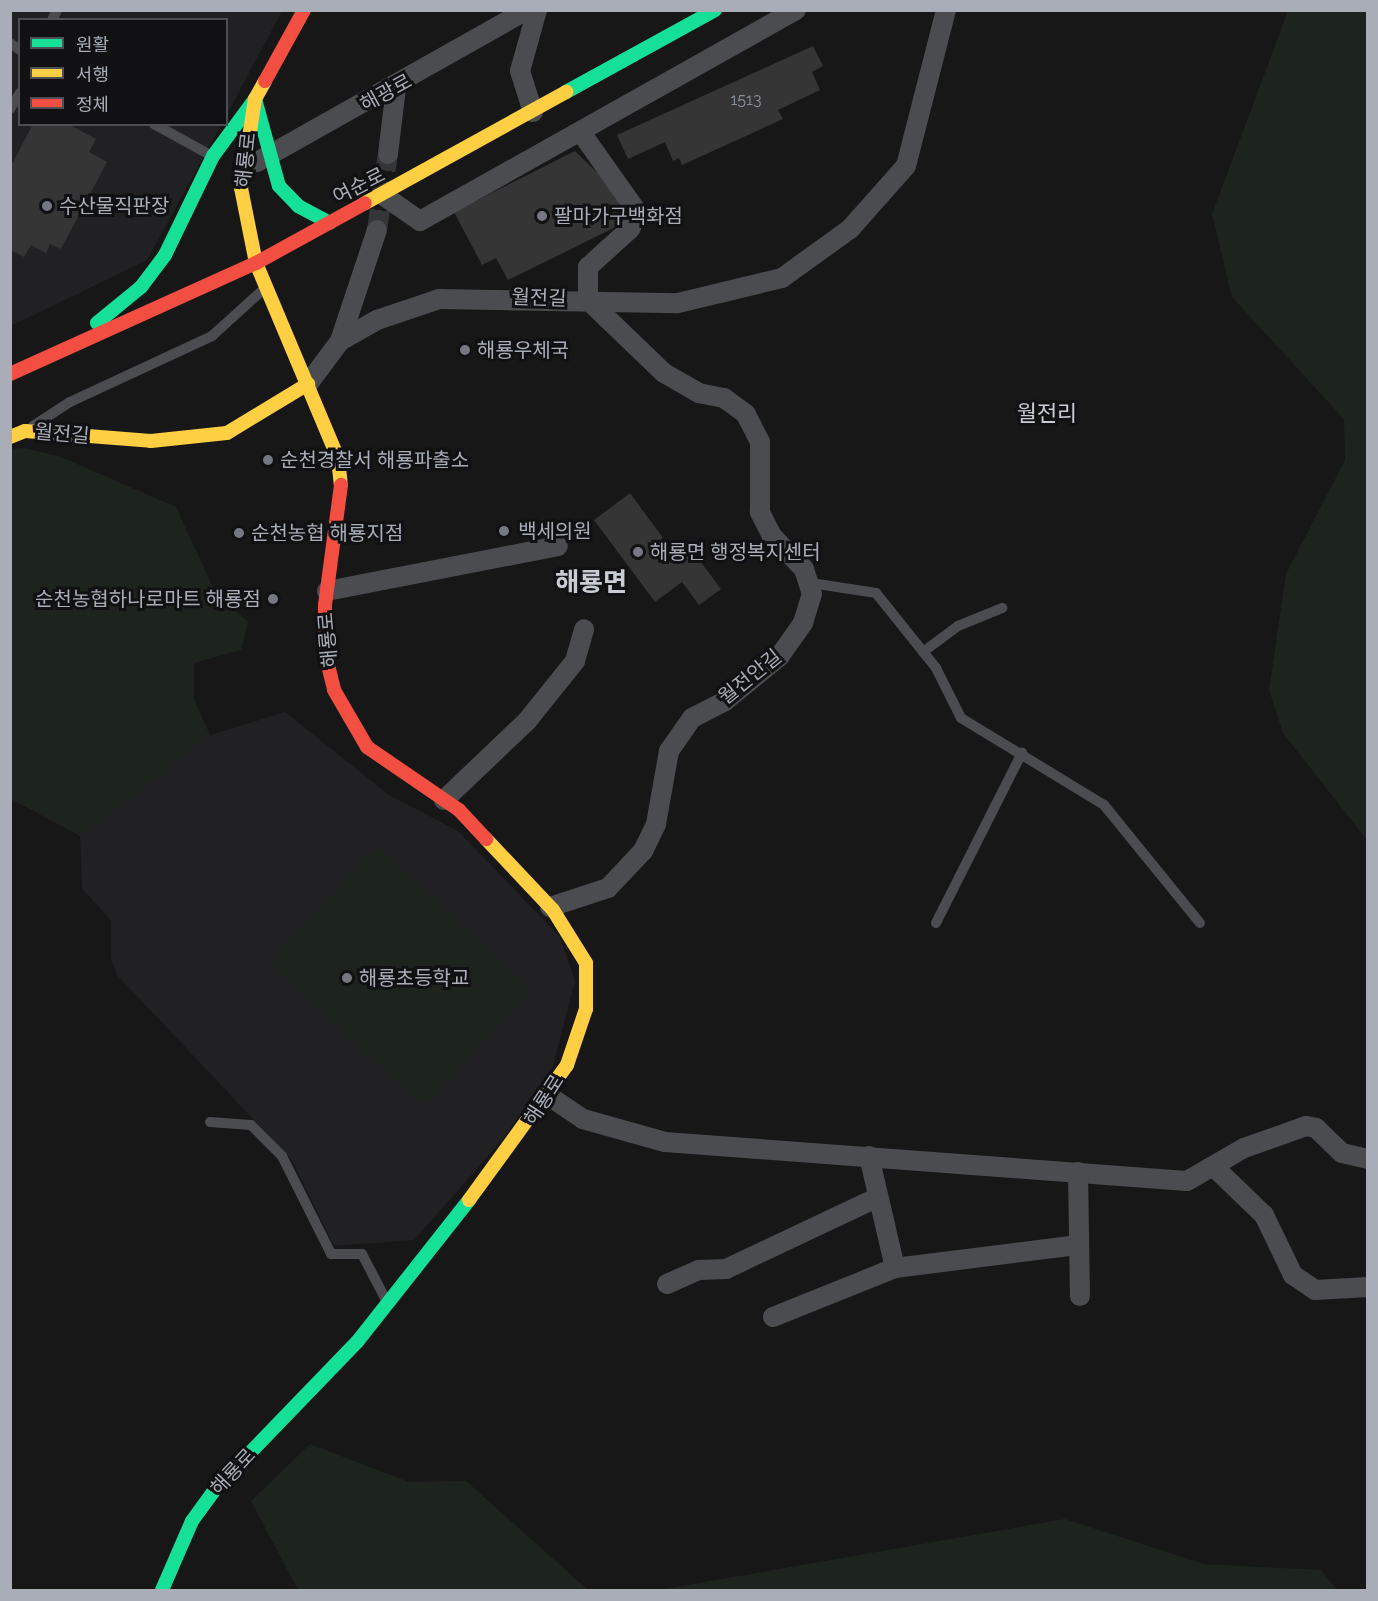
<!DOCTYPE html>
<html>
<head>
<meta charset="utf-8">
<style>
	body { margin:0 }
	#map { position:relative; width:1378px; height:1601px; overflow:hidden; background:#171717; font-family:Raleway,"Noto Sans KR",sans-serif }
	div>[style] { position:absolute }
	.built>* { inset:0; background:#212123 }
	.green>* { inset:0; background:#1d241e; transform-origin:0 0 }
	.building>* { inset:0; background:#353536 }
	.street-tunnel>* { height:20px; margin-top:-10px; transform-origin:0; background:repeating-linear-gradient(90deg,#343537 0 20px,transparent 0 30px) }
	.lane>* { height:10px; margin:-5px; padding:0 5px; transform-origin:5px; border-radius:5px; background:#4b4c50 }
	.street>* { height:20px; margin:-10px; padding:0 10px; transform-origin:10px; border-radius:10px; background:#4b4c50 }
	.fast>* { height:14px; margin:-7px; padding:0 7px; transform-origin:7px; border-radius:7px; background:#16e098 }
	.slow>* { height:14px; margin:-7px; padding:0 7px; transform-origin:7px; border-radius:7px; background:#ffcf43 }
	.jam>* { height:14px; margin:-7px; padding:0 7px; transform-origin:7px; border-radius:7px; background:#f24e42 }
	.dots>* { width:16px; height:16px; translate:-50% -50%; box-sizing:border-box; border:3px solid #111113; border-radius:50% }
	span { translate:-50% -50%; white-space:nowrap; text-align:center; line-height:1.15; -webkit-text-stroke:6px #111113; paint-order:stroke }
	.number-label { font-size:16px; color:#8b8f98 }
	.number-label span { -webkit-text-stroke-width:0 }
	.street-label { font-size:20px; color:#a8adb8 }
	.poi-label { font-size:20px; color:#a8adb8 }
	.left { translate:0 -50%; text-align:left }
	.right { translate:-100% -50%; text-align:right }
	.quarter-label { font-size:22px; color:#c9ccd4 }
	.district-label { font-size:26px; color:#c9ccd4; font-weight:700 }
	.frame { position:absolute; inset:0; border:12px solid #a8adb8; pointer-events:none }
	.legend { position:absolute; left:18px; top:18px; width:210px; height:108px; box-sizing:border-box; background:#111113; border:2px solid #4d4f55; margin:0; padding:8px 10px; list-style:none; font-size:18px; color:#a8adb8 }
	.legend li { display:flex; align-items:center; gap:12px; height:30px }
	.legend b { width:30px; border:2px solid #4d4f55 }
</style>
</head>
<body>
<div id="map">
	<div class="built">
		<i style="clip-path:polygon(11px 11px,282px 11px,227px 114px,226px 20px,20px 20px,20px 124px,221px 125px,147px 260px,11px 326px)"></i>
		<i style="clip-path:polygon(285px 712px,389px 795px,458px 831px,560px 937px,575px 981px,553px 1066px,503px 1139px,414px 1240px,334px 1246px,292px 1160px,117px 975px,111px 958px,111px 920px,82px 889px,80px 836px,201px 738px)"></i>
	</div>
	<div class="green">
		<i style="clip-path:polygon(1288px 11px,1367px 11px,1367px 840px,1283px 733px,1269px 690px,1286px 574px,1345px 460px,1344px 419px,1232px 297px,1212px 214px)"></i>
		<i style="clip-path:polygon(23px 448px,59px 456px,176px 507px,215px 592px,248px 622px,241px 650px,194px 663px,194px 699px,210px 735px,80px 836px,11px 799px,10px 449px)"></i>
		<i style="left:377px;top:846px;width:211px;height:159px;rotate:43deg"></i>
		<i style="clip-path:polygon(310px 1444px,409px 1482px,466px 1481px,588px 1590px,298px 1590px,251px 1501px)"></i>
		<i style="clip-path:polygon(1065px 1519px,1204px 1564px,1321px 1570px,1337px 1590px,659px 1590px)"></i>
	</div>
	<div class="building">
		<i style="clip-path:polygon(813px 46px,823px 66px,812px 72px,820px 90px,778px 110px,783px 119px,682px 165px,679px 158px,673px 161px,665px 142px,628px 159px,617px 135px)"></i>
		<i style="clip-path:polygon(33px 124px,68px 124px,96px 139px,89px 152px,107px 162px,61px 249px,50px 244px,46px 253px,31px 245px,24px 257px,10px 250px,10px 168px)"></i>
		<i style="clip-path:polygon(575px 151px,616px 191px,630px 220px,508px 280px,496px 258px,482px 265px,454px 212px)"></i>
		<i style="clip-path:polygon(630px 493px,663px 538px,653px 545px,663px 558px,685px 541px,721px 589px,699px 605px,682px 582px,655px 602px,594px 520px)"></i>
	</div>
	<div class="street-tunnel">
		<i style="left:377px;top:230px;width:77px;rotate:-81.8deg"></i>
	</div>
	<div class="lane">
		<i style="left:52px;top:20px;width:11px;rotate:-63deg"></i>
		<i style="left:10px;top:43px;width:12px;rotate:35deg"></i>
		<i style="left:10px;top:109px;width:19px;rotate:-58deg"></i>
		<i style="left:154px;top:124px;width:66px;rotate:28.9deg"></i>
		<i style="left:33px;top:426px;width:44px;rotate:-33deg"></i>
		<i style="left:70px;top:402px;width:157px;rotate:-24.9deg"></i>
		<i style="left:212px;top:336px;width:72px;rotate:-42.2deg"></i>
		<i style="left:811px;top:583px;width:66px;rotate:8.7deg"></i>
		<i style="left:876px;top:593px;width:96px;rotate:51.3deg"></i>
		<i style="left:936px;top:668px;width:56px;rotate:63.4deg"></i>
		<i style="left:961px;top:718px;width:167px;rotate:31.3deg"></i>
		<i style="left:1104px;top:805px;width:152px;rotate:50.9deg"></i>
		<i style="left:923px;top:652px;width:44px;rotate:-36.6deg"></i>
		<i style="left:958px;top:626px;width:48px;rotate:-22.2deg"></i>
		<i style="left:936px;top:923px;width:191px;rotate:-63.2deg"></i>
		<i style="left:210px;top:1122px;width:41px;rotate:4.2deg"></i>
		<i style="left:251px;top:1125px;width:44px;rotate:45deg"></i>
		<i style="left:282px;top:1156px;width:110px;rotate:63.4deg"></i>
		<i style="left:331px;top:1254px;width:31px"></i>
		<i style="left:362px;top:1254px;width:52px;rotate:62.4deg"></i>
	</div>
	<div class="street">
		<i style="left:533px;top:112px;width:43px;rotate:-107.6deg"></i>
		<i style="left:520px;top:71px;width:63px;rotate:-74.4deg"></i>
		<i style="left:388px;top:154px;width:66px;rotate:-83.1deg"></i>
		<i style="left:257px;top:162px;width:310px;rotate:-29.4deg"></i>
		<i style="left:384px;top:196px;width:44px;rotate:34.8deg"></i>
		<i style="left:420px;top:221px;width:431px;rotate:-29.3deg"></i>
		<i style="left:340px;top:341px;width:117px;rotate:-71.6deg"></i>
		<i style="left:308px;top:384px;width:54px;rotate:-53.3deg"></i>
		<i style="left:340px;top:341px;width:43px;rotate:-29.6deg"></i>
		<i style="left:377px;top:320px;width:65px;rotate:-18.7deg"></i>
		<i style="left:439px;top:299px;width:239px;rotate:1deg"></i>
		<i style="left:678px;top:303px;width:107px;rotate:-13.5deg"></i>
		<i style="left:782px;top:278px;width:84px;rotate:-35.8deg"></i>
		<i style="left:850px;top:229px;width:84px;rotate:-48.4deg"></i>
		<i style="left:906px;top:166px;width:161px;rotate:-75.6deg"></i>
		<i style="left:327px;top:591px;width:235px;rotate:-11deg"></i>
		<i style="left:444px;top:800px;width:115px;rotate:-43.6deg"></i>
		<i style="left:527px;top:721px;width:77px;rotate:-51.3deg"></i>
		<i style="left:575px;top:661px;width:33px;rotate:-74deg"></i>
		<i style="left:550px;top:907px;width:61px;rotate:-18.1deg"></i>
		<i style="left:608px;top:888px;width:51px;rotate:-46.6deg"></i>
		<i style="left:643px;top:851px;width:30px;rotate:-64deg"></i>
		<i style="left:656px;top:824px;width:74px;rotate:-79.9deg"></i>
		<i style="left:669px;top:751px;width:40px;rotate:-55.1deg"></i>
		<i style="left:692px;top:718px;width:37px;rotate:-27deg"></i>
		<i style="left:725px;top:701px;width:70px;rotate:-39.2deg"></i>
		<i style="left:779px;top:657px;width:42px;rotate:-54.8deg"></i>
		<i style="left:803px;top:623px;width:30px;rotate:-73deg"></i>
		<i style="left:812px;top:594px;width:26px;rotate:-108deg"></i>
		<i style="left:804px;top:569px;width:46px;rotate:-134.1deg"></i>
		<i style="left:772px;top:536px;width:27px;rotate:-117deg"></i>
		<i style="left:760px;top:512px;width:70px;rotate:-90deg"></i>
		<i style="left:760px;top:442px;width:31px;rotate:-117deg"></i>
		<i style="left:746px;top:414px;width:27px;rotate:-144deg"></i>
		<i style="left:724px;top:398px;width:25px;rotate:-169deg"></i>
		<i style="left:699px;top:393px;width:40px;rotate:-150.3deg"></i>
		<i style="left:664px;top:373px;width:105px;rotate:-136.2deg"></i>
		<i style="left:588px;top:300px;width:33px;rotate:-90deg"></i>
		<i style="left:588px;top:267px;width:57px;rotate:-42.1deg"></i>
		<i style="left:630px;top:229px;width:18px;rotate:-63deg"></i>
		<i style="left:638px;top:213px;width:97px;rotate:-125.3deg"></i>
		<i style="left:549px;top:1096px;width:41px;rotate:34.1deg"></i>
		<i style="left:583px;top:1119px;width:85px;rotate:15.7deg"></i>
		<i style="left:665px;top:1142px;width:523px;rotate:4.27deg"></i>
		<i style="left:1187px;top:1181px;width:66px;rotate:-30.1deg"></i>
		<i style="left:1244px;top:1148px;width:66px;rotate:-19.5deg"></i>
		<i style="left:1306px;top:1126px;width:10px;rotate:11deg"></i>
		<i style="left:1316px;top:1128px;width:36px;rotate:44deg"></i>
		<i style="left:1342px;top:1153px;width:27px;rotate:13deg"></i>
		<i style="left:869px;top:1156px;width:115px;rotate:76.9deg"></i>
		<i style="left:895px;top:1268px;width:183px;rotate:-7.2deg"></i>
		<i style="left:1213px;top:1166px;width:71px;rotate:43.9deg"></i>
		<i style="left:1264px;top:1215px;width:67px;rotate:64.2deg"></i>
		<i style="left:1293px;top:1275px;width:27px;rotate:34deg"></i>
		<i style="left:1315px;top:1290px;width:53px;rotate:-3.2deg"></i>
		<i style="left:1078px;top:1172px;width:124px;rotate:89.1deg"></i>
		<i style="left:667px;top:1284px;width:35px;rotate:-24deg"></i>
		<i style="left:699px;top:1270px;width:27px;rotate:-2deg"></i>
		<i style="left:726px;top:1269px;width:168px;rotate:-25.3deg"></i>
		<i style="left:773px;top:1317px;width:131px;rotate:-21.9deg"></i>
	</div>
	<div class="fast">
		<i style="left:566px;top:92px;width:170px;rotate:-28.8deg"></i>
		<i style="left:97px;top:323px;width:57px;rotate:-39.3deg"></i>
		<i style="left:141px;top:287px;width:40px;rotate:-53deg"></i>
		<i style="left:165px;top:255px;width:110px;rotate:-64.1deg"></i>
		<i style="left:213px;top:156px;width:71px;rotate:-53.6deg"></i>
		<i style="left:255px;top:99px;width:90px;rotate:74.6deg"></i>
		<i style="left:279px;top:186px;width:28px;rotate:46deg"></i>
		<i style="left:298px;top:206px;width:36px;rotate:28deg"></i>
		<i style="left:162px;top:1590px;width:75px;rotate:-66.5deg"></i>
		<i style="left:192px;top:1521px;width:41px;rotate:-54deg"></i>
		<i style="left:216px;top:1488px;width:203px;rotate:-46deg"></i>
		<i style="left:357px;top:1342px;width:181px;rotate:-51.7deg"></i>
	</div>
	<div class="slow">
		<i style="left:265px;top:81px;width:21px;rotate:119deg"></i>
		<i style="left:255px;top:99px;width:90px;rotate:98.9deg"></i>
		<i style="left:241px;top:188px;width:76px;rotate:78.7deg"></i>
		<i style="left:256px;top:263px;width:212px;rotate:67.2deg"></i>
		<i style="left:338px;top:458px;width:27px;rotate:84deg"></i>
		<i style="left:365px;top:203px;width:230px;rotate:-28.9deg"></i>
		<i style="left:10px;top:437px;width:16px;rotate:-22deg"></i>
		<i style="left:25px;top:431px;width:126px;rotate:4.5deg"></i>
		<i style="left:151px;top:441px;width:76px;rotate:-6deg"></i>
		<i style="left:227px;top:433px;width:95px;rotate:-31.2deg"></i>
		<i style="left:469px;top:1200px;width:167px;rotate:-54deg"></i>
		<i style="left:567px;top:1065px;width:59px;rotate:-71.3deg"></i>
		<i style="left:586px;top:1009px;width:46px;rotate:-90deg"></i>
		<i style="left:586px;top:963px;width:62px;rotate:-121.9deg"></i>
		<i style="left:553px;top:910px;width:98px;rotate:-133.3deg"></i>
	</div>
	<div class="jam">
		<i style="left:265px;top:81px;width:81px;rotate:-61.2deg"></i>
		<i style="left:10px;top:374px;width:270px;rotate:-24.3deg"></i>
		<i style="left:256px;top:263px;width:124px;rotate:-28.8deg"></i>
		<i style="left:341px;top:485px;width:121px;rotate:97.6deg"></i>
		<i style="left:325px;top:605px;width:48px;rotate:90deg"></i>
		<i style="left:325px;top:653px;width:38px;rotate:76deg"></i>
		<i style="left:334px;top:690px;width:66px;rotate:59.9deg"></i>
		<i style="left:367px;top:747px;width:112px;rotate:34.4deg"></i>
		<i style="left:459px;top:810px;width:40px;rotate:47deg"></i>
	</div>
	<div class="dots">
		<i style="left:47px;top:206px;background:#757880"></i>
		<i style="left:542px;top:216px;background:#757880"></i>
		<i style="left:465px;top:350px;background:#757880"></i>
		<i style="left:268px;top:460px;background:#757880"></i>
		<i style="left:504px;top:531px;background:#757880"></i>
		<i style="left:239px;top:533px;background:#757880"></i>
		<i style="left:638px;top:552px;background:#757880"></i>
		<i style="left:273px;top:599px;background:#757880"></i>
		<i style="left:347px;top:978px;background:#757880"></i>
	</div>
	<div class="number-label">
		<span style="left:746px;top:100px">1513</span>
	</div>
	<div class="street-label">
		<span style="left:386px;top:93px;rotate:-29deg">해광로</span>
		<span style="left:246px;top:160px;rotate:-84deg">해룡로</span>
		<span style="left:359px;top:186px;rotate:-27deg">여순로</span>
		<span style="left:539px;top:298px;rotate:2deg">월전길</span>
		<span style="left:62px;top:434px;rotate:5deg">월전길</span>
		<span style="left:328px;top:640px;rotate:-95deg">해룡로</span>
		<span style="left:750px;top:677px;rotate:-39deg">월전안길</span>
		<span style="left:544px;top:1100px;rotate:-57deg">해룡로</span>
		<span style="left:233px;top:1472px;rotate:-47deg">해룡로</span>
	</div>
	<div class="poi-label">
		<span class="left" style="left:59px;top:206px">수산물직판장</span>
		<span class="left" style="left:554px;top:216px">팔마가구백화점</span>
		<span class="left" style="left:477px;top:350px">해룡우체국</span>
		<span class="left" style="left:280px;top:460px">순천경찰서 해룡파출소</span>
		<span class="left" style="left:518px;top:531px">백세의원</span>
		<span class="left" style="left:251px;top:533px">순천농협 해룡지점</span>
		<span class="left" style="left:650px;top:552px">해룡면 행정복지센터</span>
		<span class="right" style="left:261px;top:599px">순천농협하나로마트 해룡점</span>
		<span class="left" style="left:359px;top:978px">해룡초등학교</span>
	</div>
	<div class="quarter-label">
		<span style="left:1047px;top:414px">월전리</span>
	</div>
	<div class="district-label">
		<span style="left:591px;top:583px">해룡면</span>
	</div>
	<div class="frame"></div>
	<ul class="legend">
	<li><b style="height:8px;background:#16e098"></b>원활</li>
	<li><b style="height:8px;background:#ffcf43"></b>서행</li>
	<li><b style="height:8px;background:#f24e42"></b>정체</li>
	</ul>
</div>
</body>
</html>
